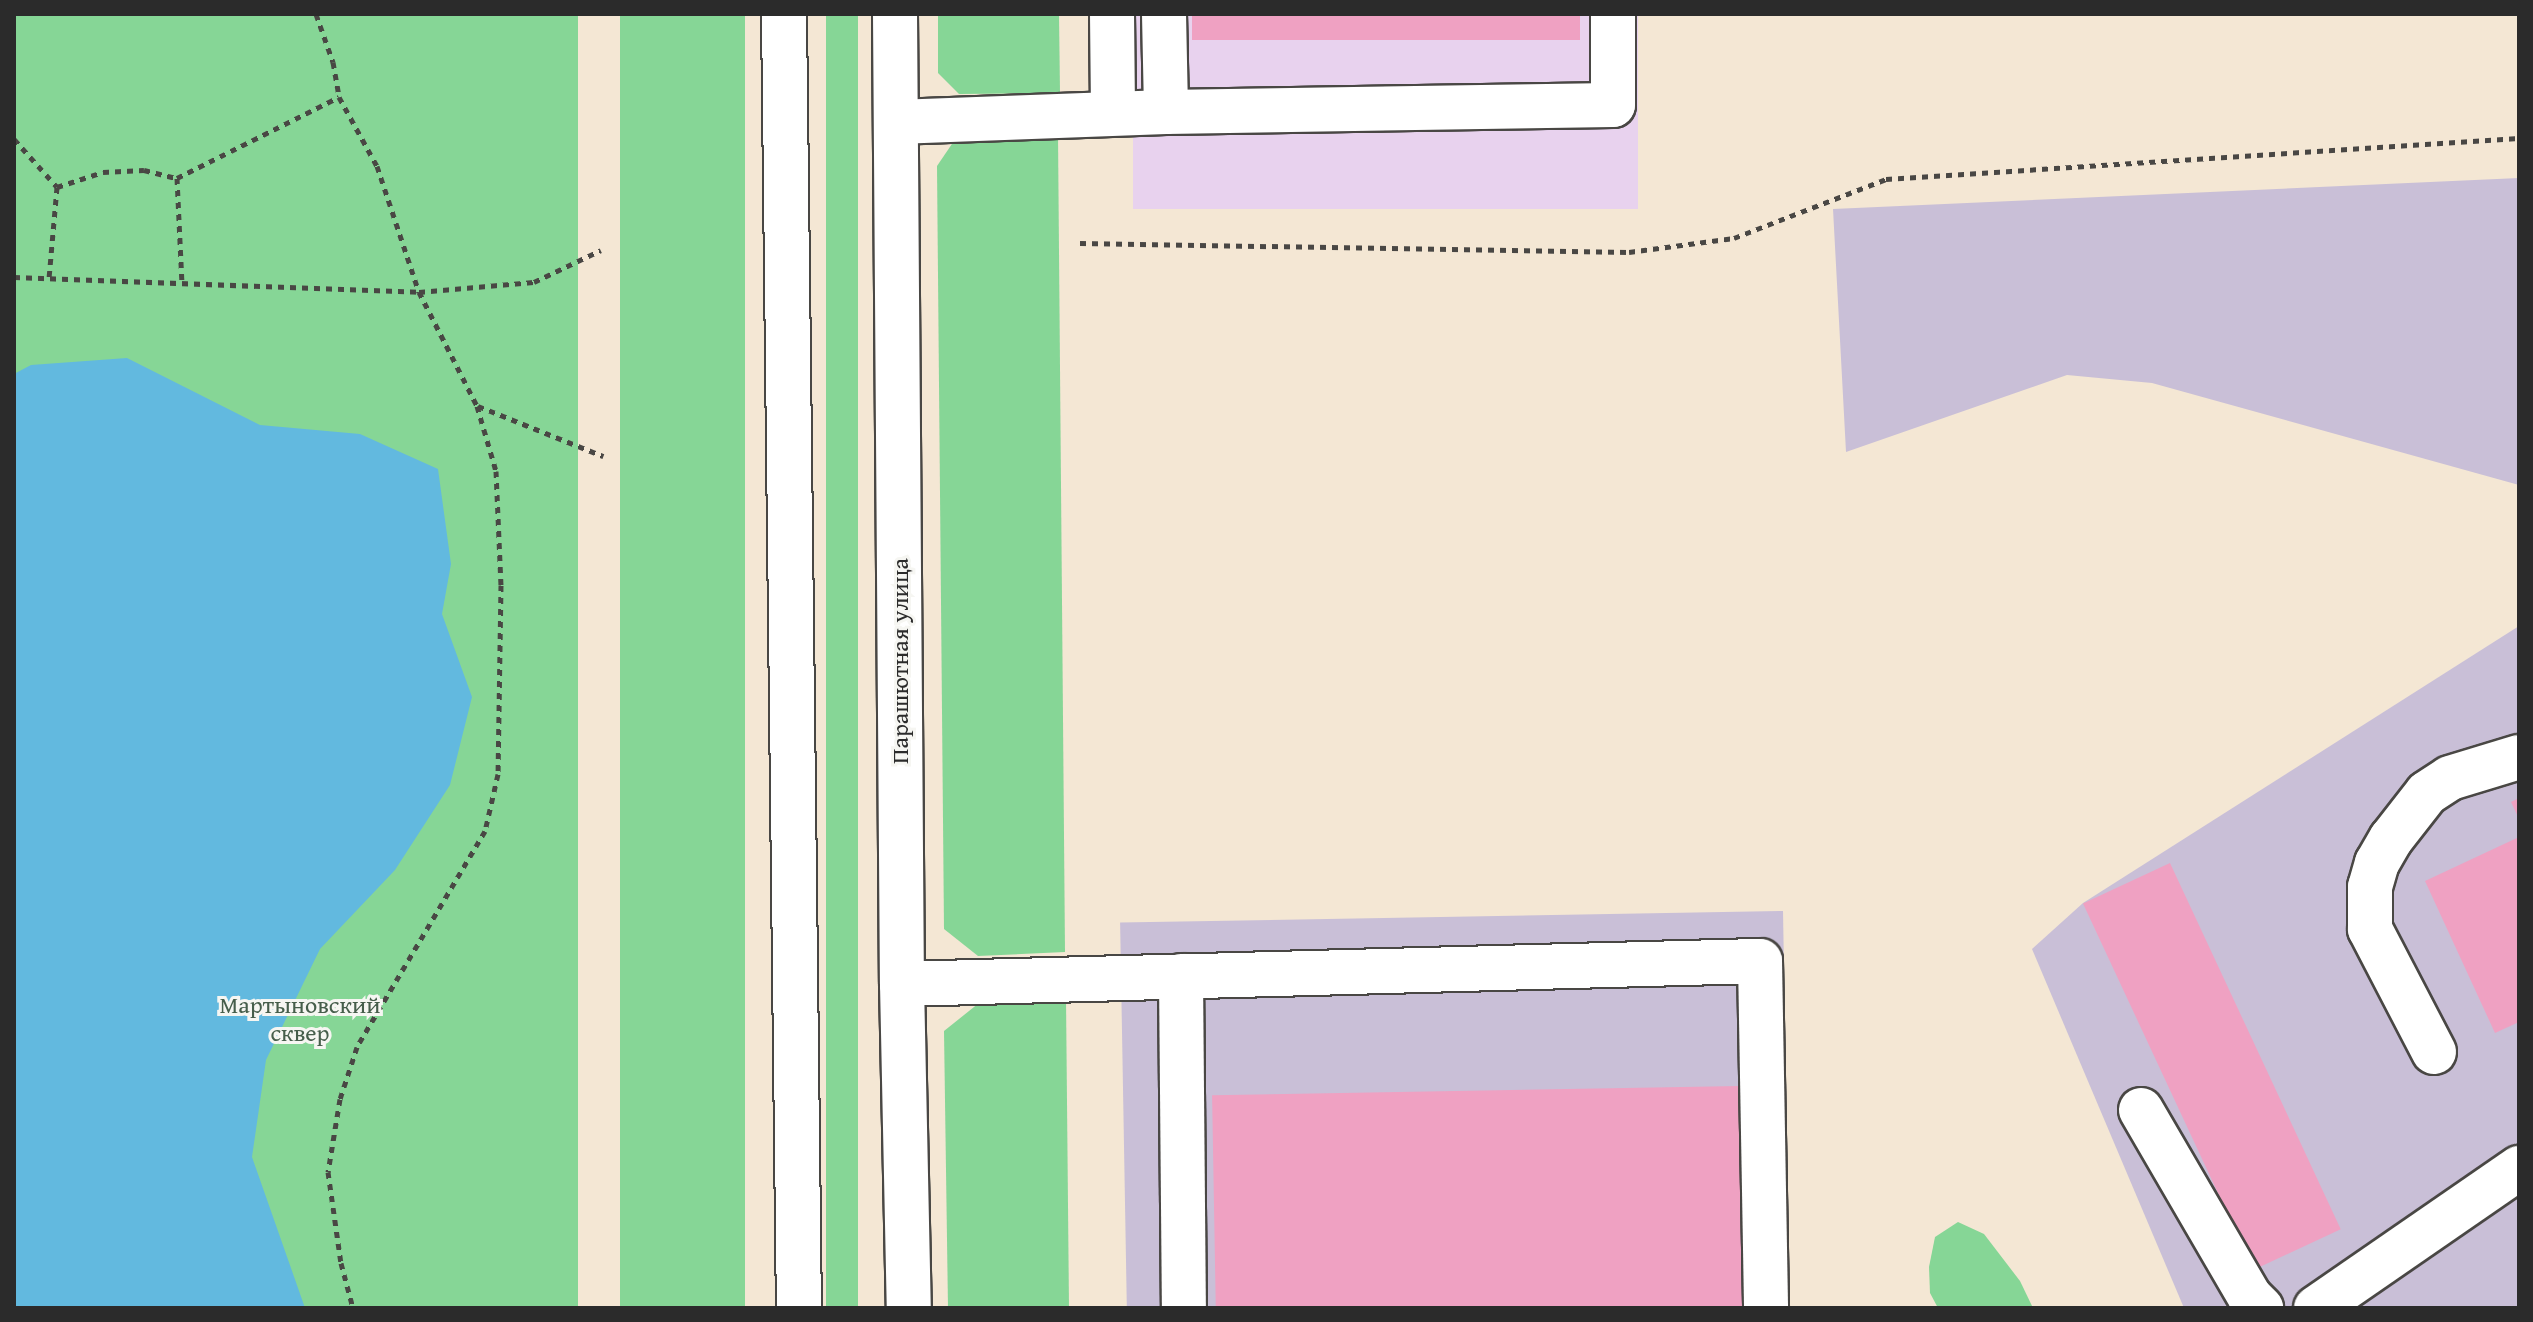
<!DOCTYPE html>
<html>
<head>
<meta charset="utf-8">
<style>
	body { margin:0 }
	#map { position:relative; width:2533px; height:1322px; overflow:hidden; background:#f4e7d4; font-family:"Gentium Book Plus",serif }
	div>[style] { position:absolute }
	.built>* { inset:0; background:#e8d2ee; transform-origin:0 0 }
	.industrial>* { inset:0; background:#c9bfd7; transform-origin:0 0 }
	.green>* { inset:0; background:#86d696; transform-origin:0 0 }
	.water>* { inset:0; background:#62b9df }
	.building>* { inset:0; background:#efa1c2; transform-origin:0 0 }
	.path>* { height:5px; margin-top:-2.5px; transform-origin:0; background:repeating-linear-gradient(90deg,#494744 0 6px,transparent 0 12px) }
	.roads { filter:drop-shadow(2px 0 #494744) drop-shadow(-2px 0 #494744) drop-shadow(0 2px #494744) drop-shadow(0 -2px #494744) }
	.minor>* { height:44px; margin:-22px; padding:0 22px; transform-origin:22px; border-radius:22px; background:#fff }
	.major>* { height:44px; margin:-22px; padding:0 22px; transform-origin:22px; border-radius:22px; background:#fff }
	span { translate:-50% -50%; white-space:nowrap; text-align:center; line-height:1.15; -webkit-text-stroke:6px #f6f6f2; paint-order:stroke }
	.street-label { font-size:24px; color:#2b2b2b }
	.park-label { font-size:24px; color:#465e4b }
	.frame { position:absolute; inset:0; border:16px solid #2b2b2b; pointer-events:none }
</style>
</head>
<body>
<div id="map">
	<div class="built">
		<i style="left:1133px;top:14px;width:505px;height:195px"></i>
	</div>
	<div class="industrial">
		<i style="clip-path:polygon(2519px 178px,2519px 485px,2152px 383px,2067px 375px,1846px 452px,1833px 209px)"></i>
		<i style="clip-path:polygon(2519px 626px,2519px 1308px,2184px 1308px,2032px 949px,2083px 903px)"></i>
		<i style="left:1783px;top:911px;width:397px;height:663px;rotate:89deg"></i>
	</div>
	<div class="green">
		<i style="left:14px;top:14px;width:564px;height:1294px"></i>
		<i style="left:620px;top:14px;width:125px;height:1294px"></i>
		<i style="left:826px;top:14px;width:32px;height:1294px"></i>
		<i style="clip-path:polygon(938px 14px,1059px 14px,1060px 93px,959px 94px,938px 73px)"></i>
		<i style="clip-path:polygon(1058px 134px,1065px 952px,978px 956px,944px 929px,937px 166px,956px 138px)"></i>
		<i style="clip-path:polygon(1066px 998px,1069px 1308px,948px 1308px,944px 1031px,979px 1003px)"></i>
		<i style="clip-path:polygon(1958px 1222px,1984px 1234px,2020px 1281px,2033px 1308px,1938px 1308px,1930px 1293px,1929px 1267px,1935px 1237px)"></i>
	</div>
	<div class="water">
		<i style="clip-path:polygon(127px 358px,260px 425px,360px 434px,438px 469px,451px 564px,442px 614px,472px 697px,450px 785px,395px 870px,320px 949px,266px 1060px,252px 1157px,305px 1308px,14px 1308px,14px 374px,31px 365px)"></i>
	</div>
	<div class="building">
		<i style="left:1192px;top:14px;width:388px;height:26px"></i>
		<i style="clip-path:polygon(2519px 798px,2519px 819px,2511px 802px)"></i>
		<i style="clip-path:polygon(2519px 837px,2519px 1022px,2495px 1033px,2425px 881px)"></i>
		<i style="left:2170px;top:863px;width:404px;height:96px;rotate:65deg"></i>
		<i style="left:1740px;top:1086px;width:222px;height:528px;rotate:89deg"></i>
	</div>
	<div class="path">
		<i style="left:316px;top:14px;width:51px;rotate:70.5deg"></i>
		<i style="left:333px;top:62px;width:36px;rotate:80deg"></i>
		<i style="left:339px;top:97px;width:79px;rotate:61.2deg"></i>
		<i style="left:377px;top:166px;width:133px;rotate:71.6deg"></i>
		<i style="left:419px;top:292px;width:128px;rotate:63deg"></i>
		<i style="left:477px;top:406px;width:68px;rotate:73.7deg"></i>
		<i style="left:496px;top:471px;width:114px;rotate:87.5deg"></i>
		<i style="left:501px;top:585px;width:189px;rotate:90.9deg"></i>
		<i style="left:498px;top:774px;width:58px;rotate:102.8deg"></i>
		<i style="left:485px;top:831px;width:251px;rotate:120.7deg"></i>
		<i style="left:357px;top:1047px;width:55px;rotate:108.1deg"></i>
		<i style="left:340px;top:1099px;width:74px;rotate:99.3deg"></i>
		<i style="left:328px;top:1172px;width:92px;rotate:81.9deg"></i>
		<i style="left:341px;top:1263px;width:47px;rotate:75.1deg"></i>
		<i style="left:14px;top:139px;width:64px;rotate:48.1deg"></i>
		<i style="left:57px;top:187px;width:91px;rotate:95deg"></i>
		<i style="left:177px;top:178px;width:105px;rotate:87.3deg"></i>
		<i style="left:57px;top:187px;width:48px;rotate:-18.1deg"></i>
		<i style="left:103px;top:172px;width:41px;rotate:-2.8deg"></i>
		<i style="left:144px;top:170px;width:34px;rotate:14deg"></i>
		<i style="left:177px;top:178px;width:181px;rotate:-26.6deg"></i>
		<i style="left:1080px;top:243px;width:549px;rotate:0.94deg"></i>
		<i style="left:1629px;top:252px;width:106px;rotate:-7.6deg"></i>
		<i style="left:1734px;top:238px;width:163px;rotate:-21.2deg"></i>
		<i style="left:1886px;top:179px;width:634px;rotate:-3.71deg"></i>
		<i style="left:14px;top:277px;width:405px;rotate:2.1deg"></i>
		<i style="left:419px;top:292px;width:115px;rotate:-5deg"></i>
		<i style="left:534px;top:282px;width:74px;rotate:-25.5deg"></i>
		<i style="left:478px;top:406px;width:135px;rotate:21.8deg"></i>
	</div>
	<div class="roads">
		<div class="minor">
			<i style="left:1112px;top:14px;width:99px;rotate:89.4deg"></i>
			<i style="left:1164px;top:14px;width:98px;rotate:88.8deg"></i>
			<i style="left:1166px;top:112px;width:447px;rotate:-0.9deg"></i>
			<i style="left:1613px;top:105px;width:91px;rotate:-90deg"></i>
			<i style="left:896px;top:122px;width:270px;rotate:-2.1deg"></i>
			<i style="left:1181px;top:976px;width:332px;rotate:89.5deg"></i>
			<i style="left:902px;top:984px;width:858px;rotate:-1.54deg"></i>
			<i style="left:1760px;top:961px;width:347px;rotate:89deg"></i>
			<i style="left:2434px;top:1052px;width:139px;rotate:-117.5deg"></i>
			<i style="left:2370px;top:929px;width:42px;rotate:-90deg"></i>
			<i style="left:2370px;top:887px;width:25px;rotate:-74deg"></i>
			<i style="left:2377px;top:863px;width:28px;rotate:-60deg"></i>
			<i style="left:2391px;top:839px;width:58px;rotate:-52deg"></i>
			<i style="left:2427px;top:793px;width:27px;rotate:-33deg"></i>
			<i style="left:2450px;top:778px;width:72px;rotate:-16.9deg"></i>
			<i style="left:2141px;top:1110px;width:216px;rotate:59.8deg"></i>
			<i style="left:2250px;top:1297px;width:16px;rotate:45deg"></i>
			<i style="left:2316px;top:1308px;width:247px;rotate:-34.6deg"></i>
		</div>
		<div class="major">
			<i style="left:784px;top:14px;width:1294px;rotate:89.34deg"></i>
			<i style="left:895px;top:14px;width:970px;rotate:89.59deg"></i>
			<i style="left:902px;top:984px;width:324px;rotate:88.8deg"></i>
		</div>
	</div>
	<div class="street-label">
		<span style="left:900px;top:661px;rotate:-90deg">Парашютная улица</span>
	</div>
	<div class="park-label">
		<span style="left:300px;top:1019px">Мартыновский<br>сквер</span>
	</div>
	<div class="frame"></div>
</div>
</body>
</html>
